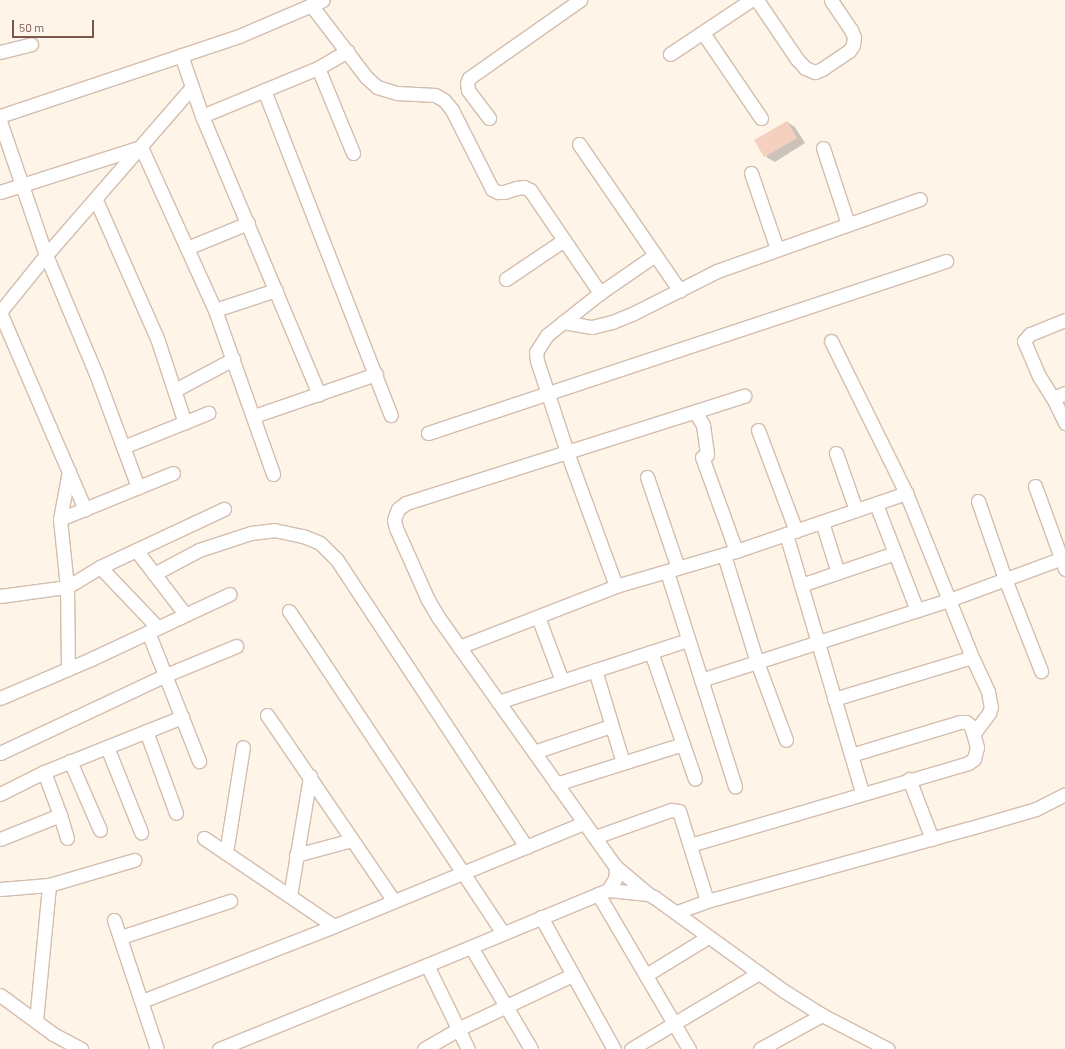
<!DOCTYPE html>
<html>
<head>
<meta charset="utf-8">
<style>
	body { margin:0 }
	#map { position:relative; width:1065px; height:1049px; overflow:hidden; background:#fef4e8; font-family:Barlow,sans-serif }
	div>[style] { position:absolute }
	.shadow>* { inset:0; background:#0003 }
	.building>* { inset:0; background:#f5d0be; transform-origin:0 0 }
	.roads { filter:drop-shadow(1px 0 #d3bdaf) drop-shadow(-1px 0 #d3bdaf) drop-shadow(0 1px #d3bdaf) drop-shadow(0 -1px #d3bdaf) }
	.minor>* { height:13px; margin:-6.5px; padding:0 6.5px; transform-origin:6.5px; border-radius:6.5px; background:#fff }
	span { translate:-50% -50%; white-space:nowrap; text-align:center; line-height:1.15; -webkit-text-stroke:3px #fff8f0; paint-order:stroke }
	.scale { position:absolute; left:12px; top:20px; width:82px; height:18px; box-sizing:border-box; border:2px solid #7a584a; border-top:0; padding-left:5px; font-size:12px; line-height:14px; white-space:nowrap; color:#7a584a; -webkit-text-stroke:3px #fff8f0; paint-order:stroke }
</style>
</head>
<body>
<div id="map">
	<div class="shadow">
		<i style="clip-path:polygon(787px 122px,795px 127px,805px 143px,775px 162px,766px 157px)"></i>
	</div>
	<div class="building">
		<i style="left:787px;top:121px;width:20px;height:38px;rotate:60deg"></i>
	</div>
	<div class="roads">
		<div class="minor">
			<i style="left:757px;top:0;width:71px;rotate:55.9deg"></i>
			<i style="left:797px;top:59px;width:12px;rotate:48deg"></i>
			<i style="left:805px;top:68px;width:11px;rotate:22deg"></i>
			<i style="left:815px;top:72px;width:8px;rotate:-23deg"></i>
			<i style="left:822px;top:69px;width:32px;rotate:-34deg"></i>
			<i style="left:849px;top:51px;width:7px;rotate:-56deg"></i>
			<i style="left:853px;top:45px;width:8px;rotate:-83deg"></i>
			<i style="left:854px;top:37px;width:8px;rotate:-113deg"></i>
			<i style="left:851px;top:30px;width:36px;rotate:-124deg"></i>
			<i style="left:311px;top:5px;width:91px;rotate:52.6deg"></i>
			<i style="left:366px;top:77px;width:15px;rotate:42deg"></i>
			<i style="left:377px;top:87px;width:21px;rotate:17deg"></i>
			<i style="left:397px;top:93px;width:38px;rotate:3deg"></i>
			<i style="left:435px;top:95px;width:10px;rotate:29deg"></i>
			<i style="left:444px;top:100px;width:13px;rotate:51deg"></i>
			<i style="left:452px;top:110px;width:89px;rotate:63.1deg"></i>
			<i style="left:492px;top:189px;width:7px;rotate:27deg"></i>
			<i style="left:498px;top:192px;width:6px"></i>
			<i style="left:504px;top:192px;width:13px;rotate:-18deg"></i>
			<i style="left:516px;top:188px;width:8px;rotate:-7deg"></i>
			<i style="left:524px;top:187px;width:7px;rotate:27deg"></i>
			<i style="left:530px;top:190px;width:125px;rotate:55.8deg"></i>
			<i style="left:703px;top:33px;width:103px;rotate:55.7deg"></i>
			<i style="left:0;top:52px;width:32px;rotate:-14deg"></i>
			<i style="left:670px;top:54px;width:97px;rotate:-33.7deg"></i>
			<i style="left:181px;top:55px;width:65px;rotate:71deg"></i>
			<i style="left:202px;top:116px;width:302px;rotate:67.2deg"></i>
			<i style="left:318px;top:68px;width:34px;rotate:-30deg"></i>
			<i style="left:264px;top:90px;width:349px;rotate:68.7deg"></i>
			<i style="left:0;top:116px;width:252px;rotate:-18.5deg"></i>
			<i style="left:239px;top:36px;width:91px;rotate:-23.2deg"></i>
			<i style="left:202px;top:116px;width:126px;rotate:-22.5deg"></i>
			<i style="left:318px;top:68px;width:92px;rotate:67.6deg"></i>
			<i style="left:489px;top:118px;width:35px;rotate:-127deg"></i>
			<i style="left:468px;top:90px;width:7px;rotate:-98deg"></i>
			<i style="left:467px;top:83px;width:5px;rotate:-68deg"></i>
			<i style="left:469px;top:78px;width:136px;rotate:-35.1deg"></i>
			<i style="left:0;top:121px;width:142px;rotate:71.1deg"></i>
			<i style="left:46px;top:255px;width:129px;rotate:67.2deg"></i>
			<i style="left:96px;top:374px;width:121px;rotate:69.6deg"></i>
			<i style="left:579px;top:144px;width:178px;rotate:55.5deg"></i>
			<i style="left:823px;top:148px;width:80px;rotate:71.8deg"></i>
			<i style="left:751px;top:173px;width:80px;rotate:71.1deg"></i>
			<i style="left:0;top:192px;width:148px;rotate:-17.7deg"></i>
			<i style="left:141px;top:147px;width:179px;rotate:65.6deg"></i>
			<i style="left:215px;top:310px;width:174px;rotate:70.5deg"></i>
			<i style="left:96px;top:200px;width:151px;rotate:66.2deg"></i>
			<i style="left:157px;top:338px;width:89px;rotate:71.8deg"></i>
			<i style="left:187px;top:248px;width:66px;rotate:-22.3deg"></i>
			<i style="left:506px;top:279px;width:70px;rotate:-33.9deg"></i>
			<i style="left:215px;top:310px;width:64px;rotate:-18.2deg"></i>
			<i style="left:0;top:312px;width:73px;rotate:-51.1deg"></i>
			<i style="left:46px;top:255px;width:221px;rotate:-49deg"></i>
			<i style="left:0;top:312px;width:215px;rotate:66.7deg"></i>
			<i style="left:1065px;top:320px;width:38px;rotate:158deg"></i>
			<i style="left:1030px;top:334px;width:9px;rotate:131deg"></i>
			<i style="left:1024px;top:341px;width:38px;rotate:67deg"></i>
			<i style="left:1039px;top:376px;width:26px;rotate:58deg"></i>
			<i style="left:1053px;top:398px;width:28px;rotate:64deg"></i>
			<i style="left:563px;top:322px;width:29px;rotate:10deg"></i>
			<i style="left:592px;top:327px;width:21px;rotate:-14deg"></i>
			<i style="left:612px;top:322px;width:22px;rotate:-22deg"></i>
			<i style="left:632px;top:314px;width:95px;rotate:-26.8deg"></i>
			<i style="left:717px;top:271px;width:215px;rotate:-19.5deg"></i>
			<i style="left:831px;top:341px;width:169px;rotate:63.7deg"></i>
			<i style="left:906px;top:493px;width:177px;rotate:68.1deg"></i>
			<i style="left:972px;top:657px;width:38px;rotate:65deg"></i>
			<i style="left:988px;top:692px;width:15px;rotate:79deg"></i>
			<i style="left:991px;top:707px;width:6px;rotate:108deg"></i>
			<i style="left:989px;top:713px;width:25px;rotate:127deg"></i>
			<i style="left:175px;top:390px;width:66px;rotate:-28.1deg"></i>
			<i style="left:1053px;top:398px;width:13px;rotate:-23deg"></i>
			<i style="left:695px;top:412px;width:15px;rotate:58deg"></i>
			<i style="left:703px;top:425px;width:30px;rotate:82deg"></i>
			<i style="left:254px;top:416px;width:129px;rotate:-19deg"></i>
			<i style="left:758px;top:430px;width:108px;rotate:69.4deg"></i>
			<i style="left:428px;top:433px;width:546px;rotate:-18.37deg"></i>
			<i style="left:123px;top:447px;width:92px;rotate:-21.8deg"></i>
			<i style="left:836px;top:453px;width:60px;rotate:70.7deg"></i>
			<i style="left:702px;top:457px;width:100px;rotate:70.1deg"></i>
			<i style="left:647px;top:477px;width:96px;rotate:71.2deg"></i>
			<i style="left:1035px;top:486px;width:88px;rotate:70.1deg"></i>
			<i style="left:978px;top:501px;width:83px;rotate:70.9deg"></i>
			<i style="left:1005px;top:579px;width:99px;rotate:68.6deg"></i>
			<i style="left:876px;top:504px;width:114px;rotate:68.9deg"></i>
			<i style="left:60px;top:519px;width:122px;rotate:-22.2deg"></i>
			<i style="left:822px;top:522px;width:53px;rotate:72.6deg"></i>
			<i style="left:786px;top:534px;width:270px;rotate:73.6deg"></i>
			<i style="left:136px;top:550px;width:81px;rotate:52.6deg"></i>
			<i style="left:724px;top:555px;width:112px;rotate:72.9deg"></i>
			<i style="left:757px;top:662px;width:83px;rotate:69.6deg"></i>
			<i style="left:100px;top:567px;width:84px;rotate:46.4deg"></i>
			<i style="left:667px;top:572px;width:225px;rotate:72.4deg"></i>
			<i style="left:154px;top:574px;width:51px;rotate:-28.1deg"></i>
			<i style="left:199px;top:550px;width:55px;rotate:-18.1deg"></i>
			<i style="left:251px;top:533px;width:23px;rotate:-7deg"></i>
			<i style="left:274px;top:530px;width:30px;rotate:12deg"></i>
			<i style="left:303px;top:536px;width:18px;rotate:22deg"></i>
			<i style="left:320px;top:543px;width:24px;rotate:45deg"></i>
			<i style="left:337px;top:560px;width:344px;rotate:56.6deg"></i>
			<i style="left:801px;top:585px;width:99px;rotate:-18.8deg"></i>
			<i style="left:616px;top:586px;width:143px;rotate:-110.1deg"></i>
			<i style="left:567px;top:452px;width:96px;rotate:-108.2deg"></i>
			<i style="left:537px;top:361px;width:9px;rotate:-96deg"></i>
			<i style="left:536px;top:352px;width:20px;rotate:-57deg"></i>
			<i style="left:547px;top:335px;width:68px;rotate:-38.4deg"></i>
			<i style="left:600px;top:293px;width:67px;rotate:-34.6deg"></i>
			<i style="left:0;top:596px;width:68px;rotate:-7.7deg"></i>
			<i style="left:67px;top:587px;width:39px;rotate:-31deg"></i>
			<i style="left:100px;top:567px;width:137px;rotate:-25.1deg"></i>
			<i style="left:289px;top:611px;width:387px;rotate:56.4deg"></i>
			<i style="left:538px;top:617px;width:68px;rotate:69.4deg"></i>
			<i style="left:148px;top:632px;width:139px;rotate:68.4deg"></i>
			<i style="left:459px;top:647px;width:168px;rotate:-21.2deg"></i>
			<i style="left:616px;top:586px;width:125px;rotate:-16.3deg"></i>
			<i style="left:736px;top:551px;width:180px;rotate:-18.8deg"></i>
			<i style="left:651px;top:652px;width:134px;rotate:70.9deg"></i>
			<i style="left:68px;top:669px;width:82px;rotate:-90.7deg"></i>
			<i style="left:67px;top:587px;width:68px;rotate:-95.9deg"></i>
			<i style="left:60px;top:519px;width:49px;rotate:-79.4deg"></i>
			<i style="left:595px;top:670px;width:97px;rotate:73.2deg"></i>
			<i style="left:701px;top:680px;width:261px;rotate:-17.9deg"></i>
			<i style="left:949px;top:600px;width:124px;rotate:-20.3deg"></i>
			<i style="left:0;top:698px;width:99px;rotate:-23.2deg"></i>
			<i style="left:91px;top:659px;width:153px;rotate:-25.1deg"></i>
			<i style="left:834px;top:699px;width:144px;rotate:-16.9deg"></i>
			<i style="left:498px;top:702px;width:200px;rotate:-18.1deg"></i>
			<i style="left:267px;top:715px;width:225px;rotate:55.7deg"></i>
			<i style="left:146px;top:731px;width:87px;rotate:69.9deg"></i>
			<i style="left:107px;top:747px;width:92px;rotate:68.2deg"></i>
			<i style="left:534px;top:752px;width:81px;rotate:-18.7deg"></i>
			<i style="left:0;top:753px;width:183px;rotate:-25.2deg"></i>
			<i style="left:166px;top:675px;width:76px;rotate:-22.5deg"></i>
			<i style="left:70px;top:761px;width:75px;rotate:66.5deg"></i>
			<i style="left:909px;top:779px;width:64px;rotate:69deg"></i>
			<i style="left:556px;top:784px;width:133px;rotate:-17.5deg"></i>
			<i style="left:0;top:794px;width:49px;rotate:-26.6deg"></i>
			<i style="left:44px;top:772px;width:149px;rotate:-21.7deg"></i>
			<i style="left:60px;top:815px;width:24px;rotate:73deg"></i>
			<i style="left:595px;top:837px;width:81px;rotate:-19.6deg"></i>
			<i style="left:671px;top:810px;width:8px;rotate:7deg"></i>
			<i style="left:679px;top:811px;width:94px;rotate:72.7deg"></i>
			<i style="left:204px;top:838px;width:157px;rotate:34.1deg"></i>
			<i style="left:0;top:839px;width:65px;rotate:-21.8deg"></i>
			<i style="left:60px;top:815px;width:46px;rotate:-110.4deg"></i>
			<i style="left:690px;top:845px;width:290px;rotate:-16.4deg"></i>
			<i style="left:968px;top:763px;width:7px;rotate:-34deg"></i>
			<i style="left:974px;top:759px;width:12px;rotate:-76deg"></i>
			<i style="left:977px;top:747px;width:22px;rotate:-106deg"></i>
			<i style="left:971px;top:726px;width:6px;rotate:-141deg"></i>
			<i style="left:966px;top:722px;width:6px;rotate:180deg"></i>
			<i style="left:960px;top:722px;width:114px;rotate:163.2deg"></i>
			<i style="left:226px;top:853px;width:107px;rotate:-80.9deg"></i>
			<i style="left:296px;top:855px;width:58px;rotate:-15deg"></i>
			<i style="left:615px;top:866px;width:43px;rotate:40.3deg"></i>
			<i style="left:0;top:889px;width:49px;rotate:-4.7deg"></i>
			<i style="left:49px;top:885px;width:89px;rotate:-16.4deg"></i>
			<i style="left:608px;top:890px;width:13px;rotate:-58deg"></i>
			<i style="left:615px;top:879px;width:7px;rotate:-82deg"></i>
			<i style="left:616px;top:872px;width:6px;rotate:-99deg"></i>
			<i style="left:615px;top:866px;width:305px;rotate:-125.4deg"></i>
			<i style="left:438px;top:617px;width:20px;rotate:-120deg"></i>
			<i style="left:428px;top:600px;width:79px;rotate:-114deg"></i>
			<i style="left:396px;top:528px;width:8px;rotate:-104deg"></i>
			<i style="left:394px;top:520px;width:6px;rotate:-72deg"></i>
			<i style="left:396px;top:514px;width:5px;rotate:-68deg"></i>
			<i style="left:398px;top:509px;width:10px;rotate:-37deg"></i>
			<i style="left:406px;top:503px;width:355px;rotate:-17.6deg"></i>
			<i style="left:598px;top:894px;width:180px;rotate:59.6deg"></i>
			<i style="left:290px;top:896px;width:122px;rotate:-80.5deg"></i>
			<i style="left:677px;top:912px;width:32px;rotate:-20deg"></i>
			<i style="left:707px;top:901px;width:270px;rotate:-15.5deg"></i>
			<i style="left:967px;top:829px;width:72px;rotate:-16.2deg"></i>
			<i style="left:1036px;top:809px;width:33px;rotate:-27deg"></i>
			<i style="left:541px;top:917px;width:151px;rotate:61.1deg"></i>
			<i style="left:114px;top:920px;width:136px;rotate:71.6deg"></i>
			<i style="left:121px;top:937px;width:115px;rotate:-18.3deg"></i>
			<i style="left:471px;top:947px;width:118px;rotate:59.5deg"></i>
			<i style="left:427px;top:965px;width:93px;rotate:64deg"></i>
			<i style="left:646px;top:975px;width:73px;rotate:-31.5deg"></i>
			<i style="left:0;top:995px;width:66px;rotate:36.3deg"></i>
			<i style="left:53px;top:1034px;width:32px;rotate:28deg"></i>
			<i style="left:142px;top:1001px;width:206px;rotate:-21.3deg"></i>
			<i style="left:334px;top:926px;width:270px;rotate:-22.4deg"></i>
			<i style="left:36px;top:1021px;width:137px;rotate:-84.5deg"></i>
			<i style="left:219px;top:1049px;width:224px;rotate:-22deg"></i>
			<i style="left:427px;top:965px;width:196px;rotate:-22.5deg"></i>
			<i style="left:608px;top:890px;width:40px;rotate:5.7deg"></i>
			<i style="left:648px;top:894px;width:7px;rotate:27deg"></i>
			<i style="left:654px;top:897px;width:160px;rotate:35.9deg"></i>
			<i style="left:784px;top:991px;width:45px;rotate:32.3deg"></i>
			<i style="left:822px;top:1015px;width:74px;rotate:27.3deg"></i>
			<i style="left:424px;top:1049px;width:39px;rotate:-30deg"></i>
			<i style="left:458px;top:1029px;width:126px;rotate:-25.3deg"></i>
			<i style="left:631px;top:1049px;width:149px;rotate:-30.7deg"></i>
			<i style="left:760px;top:1049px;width:71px;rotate:-28.7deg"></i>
		</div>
	</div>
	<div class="scale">50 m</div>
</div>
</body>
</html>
